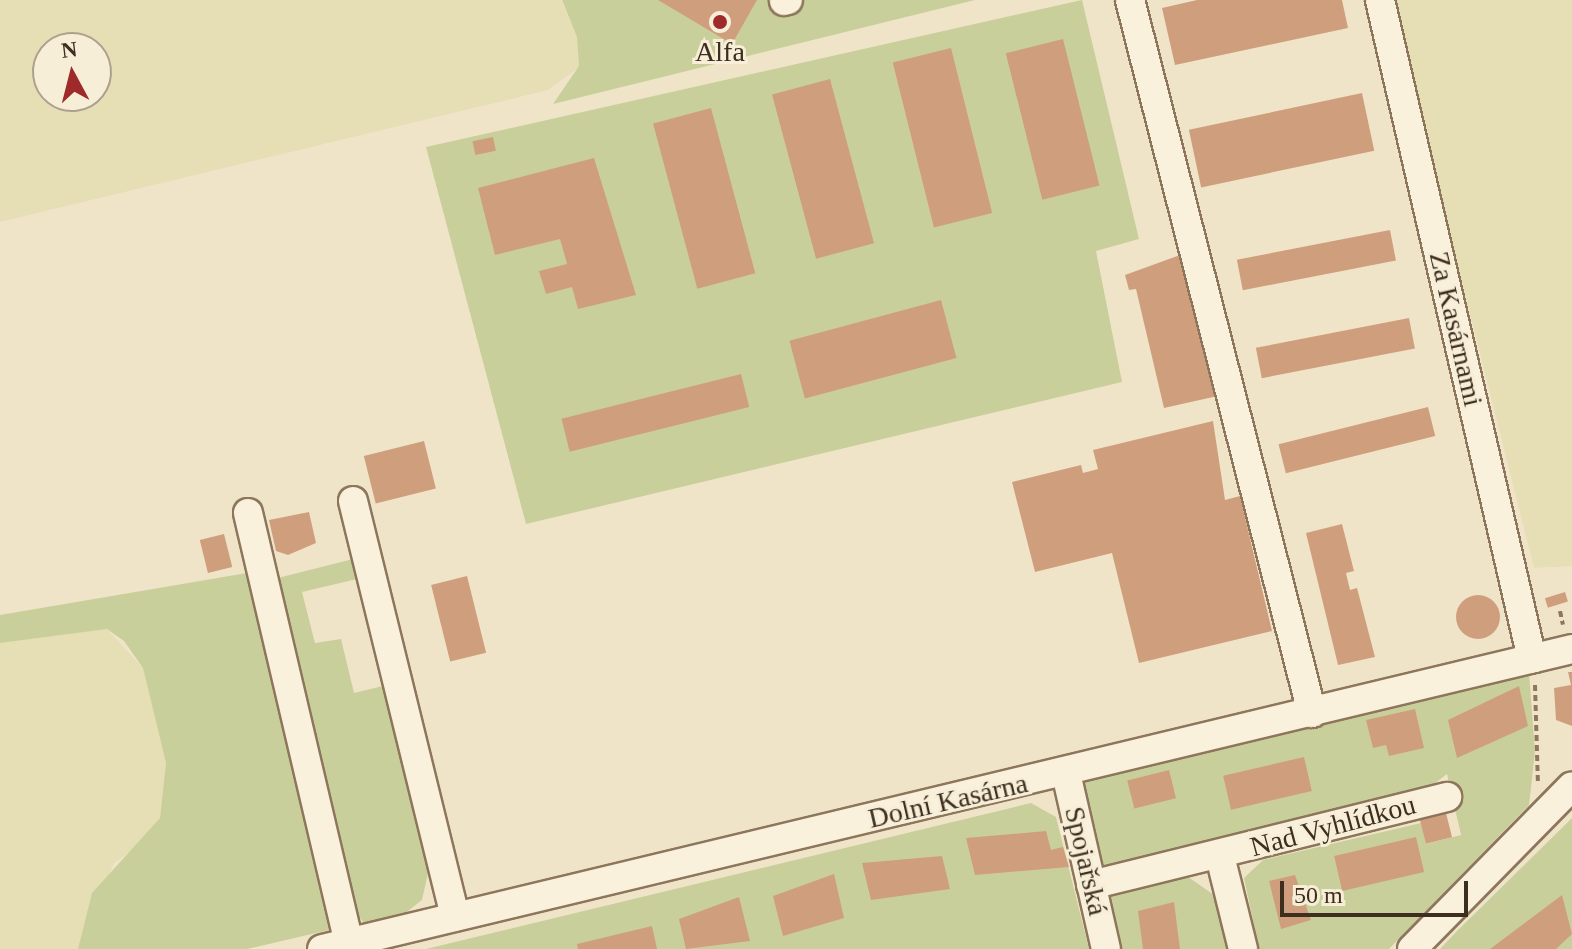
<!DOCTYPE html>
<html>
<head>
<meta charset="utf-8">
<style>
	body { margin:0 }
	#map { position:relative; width:1572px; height:949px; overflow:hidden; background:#f0e4c8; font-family:"Times New Roman",serif }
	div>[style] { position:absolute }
	.farmland>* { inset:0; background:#e6deb5 }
	.green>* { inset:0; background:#c9cf9b }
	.building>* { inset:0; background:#cf9f7d; transform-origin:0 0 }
	.round { border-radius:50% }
	.path>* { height:4px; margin-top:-2px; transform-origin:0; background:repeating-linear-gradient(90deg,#8d765c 0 6px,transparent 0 10px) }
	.roads { filter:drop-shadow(2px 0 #8d765c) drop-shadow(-2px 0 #8d765c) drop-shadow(0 2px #8d765c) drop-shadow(0 -2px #8d765c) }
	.minor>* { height:28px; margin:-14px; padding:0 14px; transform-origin:14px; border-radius:14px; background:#faf1dc }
	.dots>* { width:22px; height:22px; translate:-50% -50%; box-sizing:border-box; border:4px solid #f7eed8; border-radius:50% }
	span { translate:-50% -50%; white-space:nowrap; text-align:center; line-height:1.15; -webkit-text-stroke:6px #f7eed8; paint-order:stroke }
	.poi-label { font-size:28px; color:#3d2e20 }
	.street-label { font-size:28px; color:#3d2e20 }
	.north { position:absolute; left:32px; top:32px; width:80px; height:80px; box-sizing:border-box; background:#f7eed8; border:2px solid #ada18e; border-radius:50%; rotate:353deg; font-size:22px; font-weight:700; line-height:32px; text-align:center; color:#3d2e20 }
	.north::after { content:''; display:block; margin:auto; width:28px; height:36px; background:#9e2a2b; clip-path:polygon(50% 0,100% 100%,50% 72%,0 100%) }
	.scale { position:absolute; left:1280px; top:881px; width:188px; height:36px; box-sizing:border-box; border:4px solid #3d2e20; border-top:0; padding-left:10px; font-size:24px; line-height:28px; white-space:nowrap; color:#3d2e20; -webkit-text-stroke:6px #f7eed8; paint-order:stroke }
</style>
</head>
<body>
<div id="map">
	<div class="farmland">
		<i style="clip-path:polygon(evenodd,0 0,561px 0,577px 37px,579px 67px,548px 90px,0 222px,0 0,48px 48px,96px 48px,96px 96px,48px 96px,48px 48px)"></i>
		<i style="clip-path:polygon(1391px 0,1572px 0,1572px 566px,1534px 568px)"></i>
		<i style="clip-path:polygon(107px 629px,143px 668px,166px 763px,160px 818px,143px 843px,114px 863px,78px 949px,0 949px,0 643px)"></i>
	</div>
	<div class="green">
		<i style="clip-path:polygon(562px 0,975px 0,553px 104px,579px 66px,577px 37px)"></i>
		<i style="clip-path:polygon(1082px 0,1139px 239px,1096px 251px,1122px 382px,526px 524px,426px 147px)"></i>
		<i style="clip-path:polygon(353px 559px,357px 579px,302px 592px,315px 643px,341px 639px,354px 693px,383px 686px,428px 873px,422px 900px,399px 918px,367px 927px,349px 904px,274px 579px)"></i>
		<i style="clip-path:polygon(247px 573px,329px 930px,247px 949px,78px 949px,92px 893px,160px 818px,166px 763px,143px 668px,124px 641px,107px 629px,0 643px,0 615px)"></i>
		<i style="clip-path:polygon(1529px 672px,1535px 752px,1529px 805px,1389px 949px,1259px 949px,1244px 878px,1263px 860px,1421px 823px,1426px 844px,1461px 835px,1447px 774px,1425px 791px,1099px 869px,1078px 780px)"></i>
		<i style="clip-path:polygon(1031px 803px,1056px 817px,1089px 949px,426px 949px)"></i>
		<i style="clip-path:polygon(1572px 818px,1572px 949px,1440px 949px,1457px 931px)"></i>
		<i style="clip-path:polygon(1184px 874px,1214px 895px,1228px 949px,1120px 949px,1108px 897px)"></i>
	</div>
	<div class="building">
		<i style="clip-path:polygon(658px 0,757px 0,732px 44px)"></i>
		<i style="clip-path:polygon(1197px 0,1342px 0,1348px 28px,1175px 65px,1162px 8px)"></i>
		<i style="left:1063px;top:39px;width:151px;height:59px;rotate:76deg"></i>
		<i style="left:951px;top:48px;width:170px;height:60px;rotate:76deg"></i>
		<i style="left:830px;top:79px;width:170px;height:60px;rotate:75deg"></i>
		<i style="left:1362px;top:93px;width:59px;height:177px;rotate:78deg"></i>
		<i style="left:711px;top:108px;width:171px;height:60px;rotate:75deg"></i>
		<i style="left:493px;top:137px;width:14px;height:21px;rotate:78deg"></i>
		<i style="clip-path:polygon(594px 158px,636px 295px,578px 309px,572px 287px,546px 294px,539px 271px,567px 264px,560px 239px,495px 255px,478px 188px)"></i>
		<i style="left:1390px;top:230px;width:31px;height:156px;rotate:79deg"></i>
		<i style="clip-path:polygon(1180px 255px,1190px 260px,1222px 395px,1164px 408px,1136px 289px,1129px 290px,1125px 275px)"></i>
		<i style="left:941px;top:300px;width:60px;height:157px;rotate:75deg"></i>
		<i style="left:1409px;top:318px;width:31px;height:156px;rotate:79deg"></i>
		<i style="left:741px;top:374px;width:34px;height:185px;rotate:76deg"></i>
		<i style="left:1428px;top:407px;width:30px;height:154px;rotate:76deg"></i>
		<i style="clip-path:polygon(1213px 421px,1225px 500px,1240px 496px,1272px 631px,1139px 663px,1112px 553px,1035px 572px,1012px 482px,1081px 465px,1083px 473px,1098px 469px,1093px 450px)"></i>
		<i style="left:424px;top:441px;width:49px;height:62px;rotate:76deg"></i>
		<i style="clip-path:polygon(309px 512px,316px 543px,288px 555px,276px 551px,269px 520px)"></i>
		<i style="clip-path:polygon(1342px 524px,1354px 571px,1346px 573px,1350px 590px,1357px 588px,1375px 657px,1338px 665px,1306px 533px)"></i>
		<i style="left:224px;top:534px;width:34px;height:25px;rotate:76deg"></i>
		<i style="left:467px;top:576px;width:79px;height:37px;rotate:76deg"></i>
		<i style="left:1565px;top:592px;width:10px;height:21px;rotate:73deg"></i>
		<i class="round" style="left:1456px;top:595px;width:44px;height:44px"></i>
		<i style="clip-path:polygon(1568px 672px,1572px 672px,1572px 726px,1556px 720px,1554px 688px,1571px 685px)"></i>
		<i style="clip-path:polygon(1519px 686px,1528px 726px,1457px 758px,1448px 720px)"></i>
		<i style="clip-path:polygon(1415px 709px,1424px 748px,1389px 756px,1386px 745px,1373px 748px,1366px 720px)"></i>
		<i style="left:1304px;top:757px;width:35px;height:83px;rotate:77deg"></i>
		<i style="left:1169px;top:770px;width:29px;height:43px;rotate:76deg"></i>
		<i style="left:1446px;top:813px;width:25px;height:27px;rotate:76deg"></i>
		<i style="clip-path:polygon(1046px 831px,1051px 850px,1063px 847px,1069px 867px,975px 875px,966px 838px)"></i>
		<i style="left:1416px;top:837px;width:36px;height:84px;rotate:77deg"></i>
		<i style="clip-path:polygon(942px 856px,950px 889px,871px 900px,862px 863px)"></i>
		<i style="clip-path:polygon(834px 874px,844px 918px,783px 936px,773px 896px)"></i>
		<i style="clip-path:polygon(1295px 875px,1311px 920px,1281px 929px,1269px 881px)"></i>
		<i style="clip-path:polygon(1562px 895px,1572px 934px,1556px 949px,1490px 949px)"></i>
		<i style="clip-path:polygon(739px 897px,750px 941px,686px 949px,679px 919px)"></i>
		<i style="clip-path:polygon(1174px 902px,1180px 949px,1143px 949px,1138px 911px)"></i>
		<i style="clip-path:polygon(652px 926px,657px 949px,578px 949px,577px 944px)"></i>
	</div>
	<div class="path">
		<i style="left:1560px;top:611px;width:14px;rotate:78deg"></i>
		<i style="left:1535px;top:685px;width:99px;rotate:88.3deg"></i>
	</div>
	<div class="roads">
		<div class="minor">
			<i style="left:1130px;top:0;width:736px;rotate:75.68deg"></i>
			<i style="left:1380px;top:0;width:676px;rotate:77.01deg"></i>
			<i style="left:784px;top:1px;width:4px;rotate:-14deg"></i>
			<i style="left:353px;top:501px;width:428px;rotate:76.2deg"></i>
			<i style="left:248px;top:513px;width:442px;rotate:76.8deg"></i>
			<i style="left:1066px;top:773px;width:180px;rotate:77.2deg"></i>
			<i style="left:1220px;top:856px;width:96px;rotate:76.1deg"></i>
			<i style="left:1091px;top:885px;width:367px;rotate:-13.9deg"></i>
			<i style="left:322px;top:949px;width:1285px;rotate:-13.5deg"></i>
			<i style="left:1412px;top:949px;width:228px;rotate:-45.5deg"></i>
		</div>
	</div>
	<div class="dots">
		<i style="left:720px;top:22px;background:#9e2a2b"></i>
	</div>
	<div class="poi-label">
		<span style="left:720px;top:52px">Alfa</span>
	</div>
	<div class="street-label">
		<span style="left:1456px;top:329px;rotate:77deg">Za Kasárnami</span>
		<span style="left:948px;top:801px;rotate:-13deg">Dolní Kasárna</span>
		<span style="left:1333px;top:826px;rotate:-15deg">Nad Vyhlídkou</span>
		<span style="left:1086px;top:861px;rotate:77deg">Spojařská</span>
	</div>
	<div class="north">N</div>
	<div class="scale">50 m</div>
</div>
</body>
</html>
